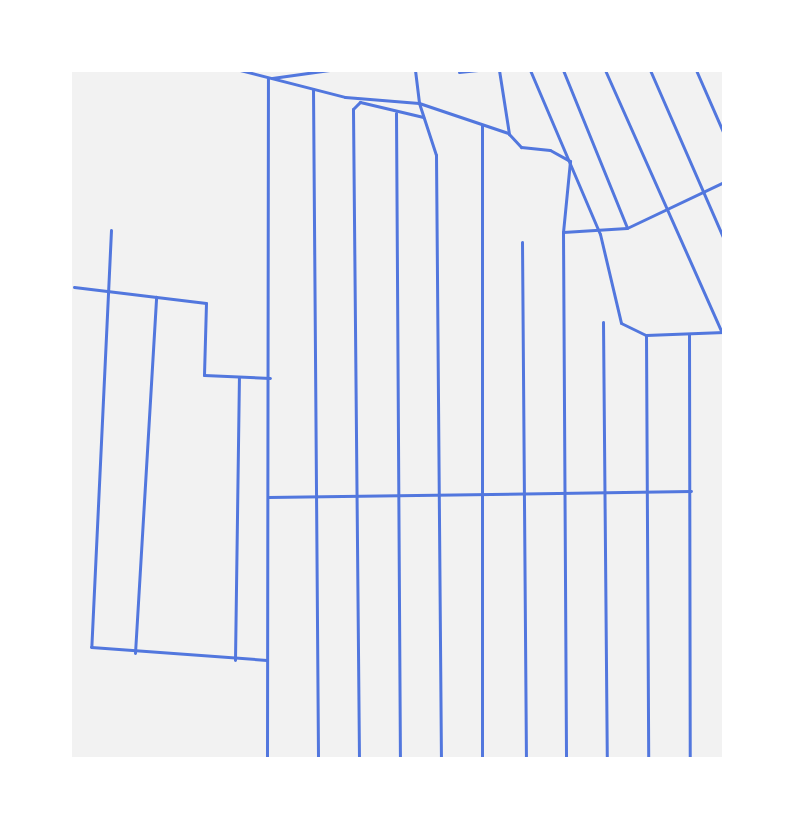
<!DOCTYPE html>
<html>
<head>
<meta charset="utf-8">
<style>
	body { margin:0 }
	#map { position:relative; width:794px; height:829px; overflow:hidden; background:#f2f2f2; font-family:"Sofia Sans Condensed",sans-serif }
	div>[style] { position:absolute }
	.minor>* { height:3px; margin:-1.5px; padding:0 1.5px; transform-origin:1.5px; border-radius:1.5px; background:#5277de }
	span { translate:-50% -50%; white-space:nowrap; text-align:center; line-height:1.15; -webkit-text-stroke:7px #fff; paint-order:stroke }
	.frame { position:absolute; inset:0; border:72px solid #fff; pointer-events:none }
</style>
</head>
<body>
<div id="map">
	<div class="minor">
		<i style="left:240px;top:70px;width:108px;rotate:14.4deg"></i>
		<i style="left:345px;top:97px;width:74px;rotate:4.6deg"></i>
		<i style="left:419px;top:103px;width:94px;rotate:18.6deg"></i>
		<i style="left:415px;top:70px;width:33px;rotate:83deg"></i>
		<i style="left:419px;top:103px;width:55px;rotate:71.9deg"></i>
		<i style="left:436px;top:155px;width:604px;rotate:89.53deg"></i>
		<i style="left:499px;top:70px;width:65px;rotate:81.1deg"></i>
		<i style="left:509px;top:134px;width:18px;rotate:47deg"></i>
		<i style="left:521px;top:147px;width:29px;rotate:6deg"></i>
		<i style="left:550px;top:150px;width:23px;rotate:29deg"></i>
		<i style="left:570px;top:161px;width:71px;rotate:95.6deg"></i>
		<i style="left:563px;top:232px;width:527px;rotate:89.67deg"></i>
		<i style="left:530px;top:70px;width:178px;rotate:66.9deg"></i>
		<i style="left:600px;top:234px;width:91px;rotate:76.7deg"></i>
		<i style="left:621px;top:323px;width:28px;rotate:26deg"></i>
		<i style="left:646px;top:335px;width:78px;rotate:-2.2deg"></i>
		<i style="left:563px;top:70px;width:170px;rotate:67.9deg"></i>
		<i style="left:605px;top:70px;width:286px;rotate:66deg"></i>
		<i style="left:650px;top:70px;width:184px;rotate:66.4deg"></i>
		<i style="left:696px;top:70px;width:70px;rotate:66.4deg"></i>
		<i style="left:459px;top:72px;width:19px;rotate:-6deg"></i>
		<i style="left:272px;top:78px;width:58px;rotate:-8deg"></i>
		<i style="left:313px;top:89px;width:670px;rotate:89.57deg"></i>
		<i style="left:396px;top:113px;width:646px;rotate:89.65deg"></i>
		<i style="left:482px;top:125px;width:634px;rotate:90deg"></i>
		<i style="left:111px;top:230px;width:417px;rotate:92.7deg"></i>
		<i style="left:91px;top:647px;width:176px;rotate:4.2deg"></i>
		<i style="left:563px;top:232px;width:64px;rotate:-3.6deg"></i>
		<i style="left:627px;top:228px;width:107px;rotate:-25.4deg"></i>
		<i style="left:522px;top:242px;width:517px;rotate:89.56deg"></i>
		<i style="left:74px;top:287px;width:133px;rotate:6.9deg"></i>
		<i style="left:206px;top:303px;width:72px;rotate:91.6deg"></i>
		<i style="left:204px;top:375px;width:66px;rotate:2.6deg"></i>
		<i style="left:603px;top:322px;width:437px;rotate:89.5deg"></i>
		<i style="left:689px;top:334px;width:425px;rotate:89.9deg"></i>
		<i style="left:646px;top:335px;width:424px;rotate:89.7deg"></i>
		<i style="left:268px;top:497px;width:423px;rotate:-0.8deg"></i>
		<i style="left:135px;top:653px;width:357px;rotate:-86.6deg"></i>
		<i style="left:235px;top:660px;width:283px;rotate:-89.2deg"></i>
		<i style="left:267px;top:759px;width:681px;rotate:-89.92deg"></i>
		<i style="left:359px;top:759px;width:650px;rotate:-90.53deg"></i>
		<i style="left:353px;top:109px;width:10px;rotate:-45deg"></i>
		<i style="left:360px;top:102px;width:65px;rotate:13.4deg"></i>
	</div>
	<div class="frame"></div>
</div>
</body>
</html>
